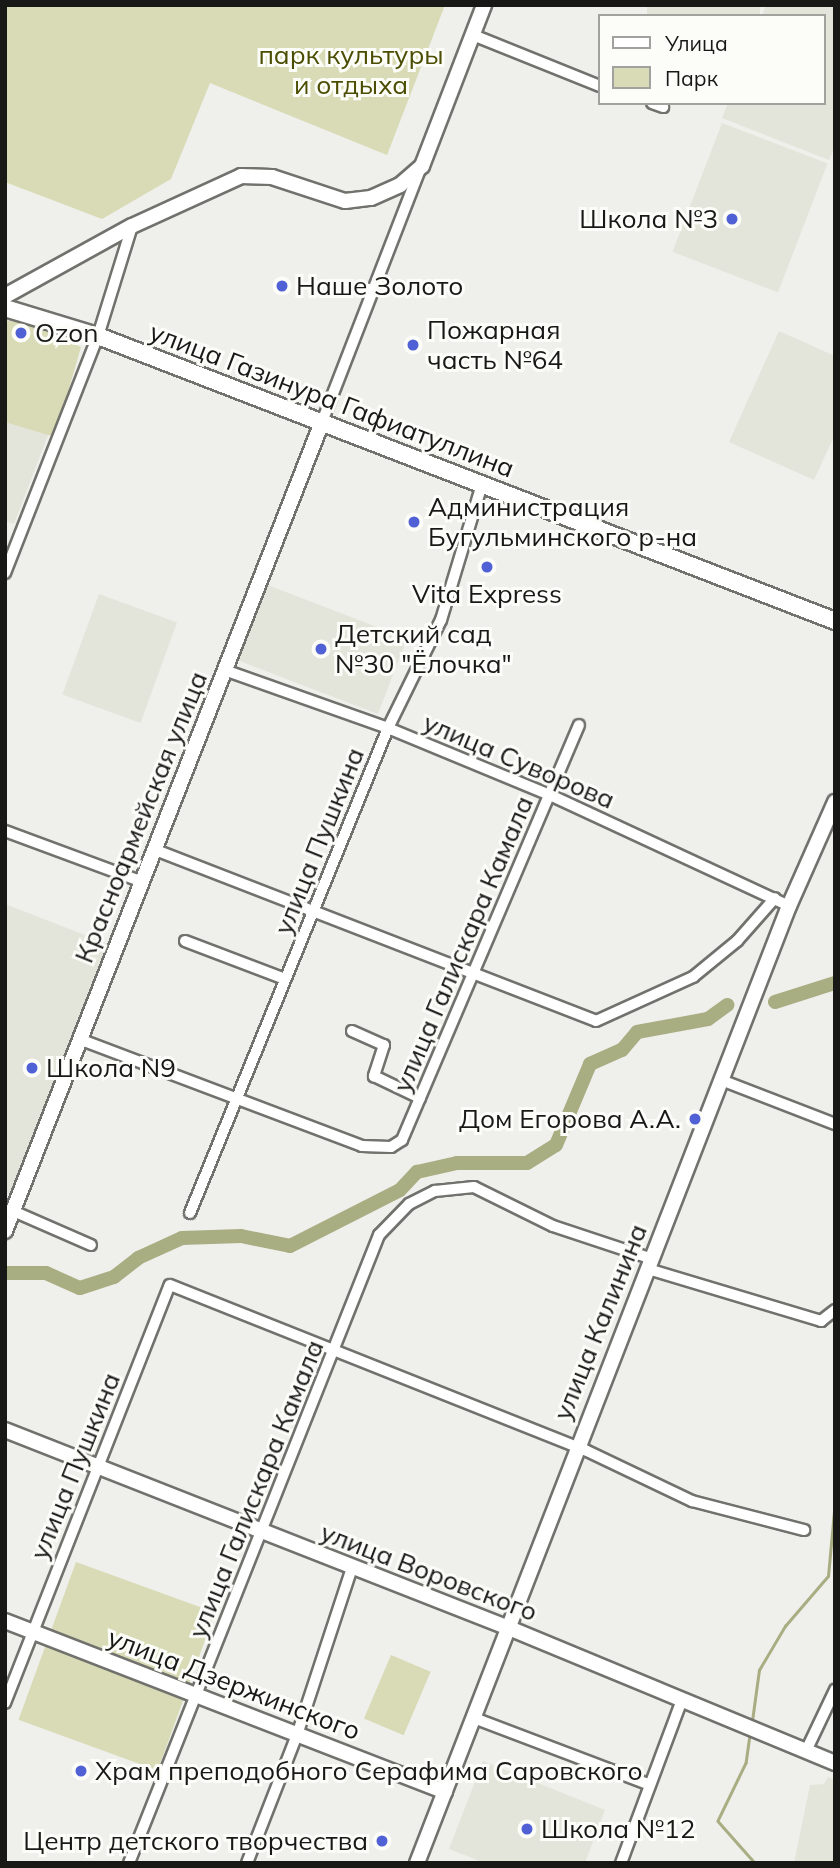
<!DOCTYPE html>
<html>
<head>
<meta charset="utf-8">
<style>
	body { margin:0 }
	#map { position:relative; width:840px; height:1868px; overflow:hidden; background:#efefeb; font-family:Mulish,sans-serif }
	div>[style] { position:absolute }
	.built>* { inset:0; background:#e4e5da; transform-origin:0 0 }
	.green>* { inset:0; background:#d8dbb5; transform-origin:0 0 }
	.stream>* { height:2.5px; margin:-1.25px; padding:0 1.25px; transform-origin:1.25px; border-radius:1.25px; background:#a9ad82 }
	.river>* { height:14px; margin:-7px; padding:0 7px; transform-origin:7px; border-radius:7px; background:#a9ad82 }
	.roads { filter:drop-shadow(2px 0 #71716d) drop-shadow(-2px 0 #71716d) drop-shadow(0 2px #71716d) drop-shadow(0 -2px #71716d) }
	.street>* { height:10px; margin:-5px; padding:0 5px; transform-origin:5px; border-radius:5px; background:#fff }
	.secondary>* { height:14px; margin:-7px; padding:0 7px; transform-origin:7px; border-radius:7px; background:#fff }
	.primary>* { height:16px; margin:-8px; padding:0 8px; transform-origin:8px; border-radius:8px; background:#fff }
	.dots>* { width:19px; height:19px; translate:-50% -50%; box-sizing:border-box; border:4px solid #fcfdf8; border-radius:50% }
	span { translate:-50% -50%; white-space:nowrap; text-align:center; line-height:1.15; -webkit-text-stroke:6px #fcfdf8; paint-order:stroke }
	.park-label { font-size:26px; color:#4b4d02 }
	.poi-label { font-size:26px; color:#181917 }
	.right { translate:-100% -50%; text-align:right }
	.left { translate:0 -50%; text-align:left }
	.street-label { font-size:26px; color:#181917 }
	.frame { position:absolute; inset:0; border:7px solid #181917; pointer-events:none }
	.legend { position:absolute; left:598px; top:14px; width:228px; height:91px; box-sizing:border-box; background:#fcfdf8; border:2px solid #a1a29e; margin:0; padding:9px 12px; list-style:none; font-size:21px; color:#181917 }
	.legend li { display:flex; align-items:center; gap:14px; height:35px }
	.legend b { width:35px; border:2px solid #a1a29e }
</style>
</head>
<body>
<div id="map">
	<div class="built">
		<i style="left:647px;top:5px;width:113px;height:12px"></i>
		<i style="clip-path:polygon(766px 5px,835px 5px,835px 145px,829px 160px,722px 118px,728px 103px,824px 103px,824px 16px,762px 16px)"></i>
		<i style="left:722px;top:123px;width:113px;height:138px;rotate:21deg"></i>
		<i style="clip-path:polygon(779px 331px,835px 356px,835px 434px,814px 480px,729px 442px)"></i>
		<i style="clip-path:polygon(5px 414px,50px 430px,14px 524px,5px 521px)"></i>
		<i style="left:265px;top:584px;width:152px;height:81px;rotate:21deg"></i>
		<i style="left:99px;top:594px;width:83px;height:107px;rotate:20deg"></i>
		<i style="clip-path:polygon(5px 904px,108px 944px,11px 1194px,5px 1192px)"></i>
		<i style="clip-path:polygon(483px 1761px,605px 1810px,585px 1863px,485px 1863px,449px 1849px)"></i>
		<i style="clip-path:polygon(828px 1777px,835px 1780px,835px 1863px,794px 1863px,810px 1785px,824px 1784px)"></i>
	</div>
	<div class="green">
		<i style="clip-path:polygon(5px 5px,445px 5px,387px 155px,210px 83px,171px 179px,102px 219px,5px 182px)"></i>
		<i style="clip-path:polygon(5px 320px,37px 327px,81px 347px,55px 437px,5px 422px)"></i>
		<i style="left:76px;top:1562px;width:148px;height:168px;rotate:20deg"></i>
		<i style="left:391px;top:1655px;width:43px;height:69px;rotate:23deg"></i>
	</div>
	<div class="stream">
		<i style="left:752px;top:1721px;width:51px;rotate:-82.2deg"></i>
		<i style="left:759px;top:1670px;width:51px;rotate:-59.4deg"></i>
		<i style="left:785px;top:1626px;width:66px;rotate:-49.3deg"></i>
		<i style="left:828px;top:1576px;width:76px;rotate:-84.7deg"></i>
		<i style="left:750px;top:1735px;width:28px;rotate:98deg"></i>
		<i style="left:746px;top:1763px;width:64px;rotate:115.8deg"></i>
		<i style="left:718px;top:1821px;width:56px;rotate:48.6deg"></i>
	</div>
	<div class="river">
		<i style="left:775px;top:1002px;width:63px;rotate:-17.6deg"></i>
		<i style="left:5px;top:1273px;width:41px"></i>
		<i style="left:46px;top:1273px;width:37px;rotate:24deg"></i>
		<i style="left:80px;top:1288px;width:36px;rotate:-18deg"></i>
		<i style="left:114px;top:1277px;width:31px;rotate:-38deg"></i>
		<i style="left:138px;top:1258px;width:48px;rotate:-24.4deg"></i>
		<i style="left:182px;top:1238px;width:59px;rotate:-1.9deg"></i>
		<i style="left:241px;top:1236px;width:50px;rotate:11.5deg"></i>
		<i style="left:290px;top:1246px;width:123px;rotate:-27deg"></i>
		<i style="left:400px;top:1190px;width:25px;rotate:-47deg"></i>
		<i style="left:417px;top:1172px;width:41px;rotate:-12.7deg"></i>
		<i style="left:457px;top:1163px;width:70px"></i>
		<i style="left:527px;top:1163px;width:34px;rotate:-32deg"></i>
		<i style="left:556px;top:1145px;width:88px;rotate:-67.2deg"></i>
		<i style="left:590px;top:1064px;width:35px;rotate:-24deg"></i>
		<i style="left:622px;top:1050px;width:23px;rotate:-50deg"></i>
		<i style="left:637px;top:1032px;width:72px;rotate:-10.4deg"></i>
		<i style="left:708px;top:1019px;width:24px;rotate:-36deg"></i>
	</div>
	<div class="roads">
		<div class="street">
			<i style="left:473px;top:35px;width:137px;rotate:21.9deg"></i>
			<i style="left:652px;top:103px;width:12px;rotate:20deg"></i>
			<i style="left:322px;top:422px;width:271px;rotate:-68.8deg"></i>
			<i style="left:5px;top:573px;width:255px;rotate:-68.6deg"></i>
			<i style="left:98px;top:336px;width:115px;rotate:-72.8deg"></i>
			<i style="left:227px;top:671px;width:171px;rotate:19.5deg"></i>
			<i style="left:388px;top:728px;width:175px;rotate:22.5deg"></i>
			<i style="left:550px;top:795px;width:264px;rotate:24.9deg"></i>
			<i style="left:5px;top:831px;width:144px;rotate:20.3deg"></i>
			<i style="left:153px;top:849px;width:475px;rotate:21.2deg"></i>
			<i style="left:596px;top:1021px;width:107px;rotate:-24.4deg"></i>
			<i style="left:693px;top:977px;width:57px;rotate:-39.3deg"></i>
			<i style="left:737px;top:941px;width:57px;rotate:-48.5deg"></i>
			<i style="left:185px;top:941px;width:107px;rotate:20.8deg"></i>
			<i style="left:352px;top:1031px;width:35px;rotate:24deg"></i>
			<i style="left:384px;top:1045px;width:33px;rotate:108deg"></i>
			<i style="left:374px;top:1076px;width:51px;rotate:25.6deg"></i>
			<i style="left:79px;top:1039px;width:303px;rotate:20.7deg"></i>
			<i style="left:362px;top:1146px;width:29px;rotate:2deg"></i>
			<i style="left:391px;top:1147px;width:13px;rotate:-32deg"></i>
			<i style="left:402px;top:1140px;width:451px;rotate:-66.9deg"></i>
			<i style="left:721px;top:1080px;width:122px;rotate:21.1deg"></i>
			<i style="left:13px;top:1211px;width:85px;rotate:23.6deg"></i>
			<i style="left:190px;top:1213px;width:524px;rotate:-67.79deg"></i>
			<i style="left:388px;top:728px;width:120px;rotate:-63.9deg"></i>
			<i style="left:441px;top:620px;width:142px;rotate:-73.2deg"></i>
			<i style="left:648px;top:1269px;width:181px;rotate:16.7deg"></i>
			<i style="left:821px;top:1321px;width:18px;rotate:-38deg"></i>
			<i style="left:5px;top:1703px;width:449px;rotate:-68.5deg"></i>
			<i style="left:170px;top:1285px;width:447px;rotate:21.7deg"></i>
			<i style="left:585px;top:1450px;width:119px;rotate:25.5deg"></i>
			<i style="left:692px;top:1501px;width:116px;rotate:14.5deg"></i>
			<i style="left:474px;top:1718px;width:188px;rotate:20.8deg"></i>
			<i style="left:806px;top:1751px;width:68px;rotate:-64.6deg"></i>
			<i style="left:129px;top:1863px;width:676px;rotate:-68.29deg"></i>
			<i style="left:379px;top:1235px;width:43px;rotate:-45.9deg"></i>
			<i style="left:409px;top:1204px;width:29px;rotate:-27deg"></i>
			<i style="left:435px;top:1191px;width:39px;rotate:-6deg"></i>
			<i style="left:474px;top:1187px;width:88px;rotate:26.3deg"></i>
			<i style="left:553px;top:1226px;width:104px;rotate:18.4deg"></i>
			<i style="left:247px;top:1863px;width:137px;rotate:-68.7deg"></i>
			<i style="left:297px;top:1735px;width:176px;rotate:-71.8deg"></i>
			<i style="left:621px;top:1863px;width:174px;rotate:-69.5deg"></i>
		</div>
		<div class="secondary">
			<i style="left:5px;top:296px;width:145px;rotate:-28.9deg"></i>
			<i style="left:132px;top:226px;width:120px;rotate:-24.6deg"></i>
			<i style="left:241px;top:176px;width:31px;rotate:2deg"></i>
			<i style="left:272px;top:177px;width:77px;rotate:18.2deg"></i>
			<i style="left:345px;top:201px;width:26px;rotate:-7deg"></i>
			<i style="left:371px;top:198px;width:32px;rotate:-24deg"></i>
			<i style="left:400px;top:185px;width:29px;rotate:-41deg"></i>
			<i style="left:422px;top:166px;width:173px;rotate:-68.9deg"></i>
			<i style="left:5px;top:1231px;width:869px;rotate:-68.6deg"></i>
			<i style="left:5px;top:1430px;width:541px;rotate:21.45deg"></i>
			<i style="left:509px;top:1628px;width:353px;rotate:22.5deg"></i>
			<i style="left:5px;top:1621px;width:472px;rotate:21.2deg"></i>
			<i style="left:417px;top:1863px;width:1027px;rotate:-68.76deg"></i>
			<i style="left:789px;top:906px;width:114px;rotate:-66.1deg"></i>
		</div>
		<div class="primary">
			<i style="left:5px;top:308px;width:97px;rotate:16.8deg"></i>
			<i style="left:98px;top:336px;width:790px;rotate:21.14deg"></i>
		</div>
	</div>
	<div class="dots">
		<i style="left:732px;top:219px;background:#5060d5"></i>
		<i style="left:282px;top:286px;background:#5060d5"></i>
		<i style="left:21px;top:333px;background:#5060d5"></i>
		<i style="left:413px;top:345px;background:#5060d5"></i>
		<i style="left:414px;top:522px;background:#5060d5"></i>
		<i style="left:487px;top:567px;background:#5060d5"></i>
		<i style="left:321px;top:649px;background:#5060d5"></i>
		<i style="left:32px;top:1068px;background:#5060d5"></i>
		<i style="left:695px;top:1119px;background:#5060d5"></i>
		<i style="left:81px;top:1771px;background:#5060d5"></i>
		<i style="left:527px;top:1829px;background:#5060d5"></i>
		<i style="left:382px;top:1841px;background:#5060d5"></i>
	</div>
	<div class="park-label">
		<span style="left:351px;top:70px">парк культуры<br>и отдыха</span>
	</div>
	<div class="poi-label">
		<span class="right" style="left:718px;top:219px">Школа №3</span>
		<span class="left" style="left:296px;top:286px">Наше Золото</span>
		<span class="left" style="left:427px;top:345px">Пожарная<br>часть №64</span>
		<span class="left" style="left:35px;top:333px">Ozon</span>
		<span class="left" style="left:428px;top:522px">Администрация<br>Бугульминского р-на</span>
		<span style="left:487px;top:594px">Vita Express</span>
		<span class="left" style="left:335px;top:649px">Детский сад<br>№30 "Ёлочка"</span>
		<span class="left" style="left:46px;top:1068px">Школа N9</span>
		<span class="right" style="left:681px;top:1119px">Дом Егорова А.А.</span>
		<span class="left" style="left:95px;top:1771px">Храм преподобного Серафима Саровского</span>
		<span class="left" style="left:541px;top:1829px">Школа №12</span>
		<span class="right" style="left:368px;top:1841px">Центр детского творчества</span>
	</div>
	<div class="street-label">
		<span style="left:332px;top:400px;rotate:21deg">улица Газинура Гафиатуллина</span>
		<span style="left:519px;top:761px;rotate:23deg">улица Суворова</span>
		<span style="left:141px;top:817px;rotate:-68deg">Красноармейская улица</span>
		<span style="left:319px;top:841px;rotate:-68deg">улица Пушкина</span>
		<span style="left:463px;top:944px;rotate:-67deg">улица Галискара Камала</span>
		<span style="left:600px;top:1322px;rotate:-68deg">улица Калинина</span>
		<span style="left:75px;top:1466px;rotate:-68deg">улица Пушкина</span>
		<span style="left:256px;top:1489px;rotate:-68deg">улица Галискара Камала</span>
		<span style="left:429px;top:1572px;rotate:21deg">улица Воровского</span>
		<span style="left:234px;top:1684px;rotate:21deg">улица Дзержинского</span>
	</div>
	<div class="frame"></div>
	<ul class="legend">
	<li><b style="height:9px;background:#fff"></b>Улица</li>
	<li><b style="height:19px;background:#d8dbb5"></b>Парк</li>
	</ul>
</div>
</body>
</html>
